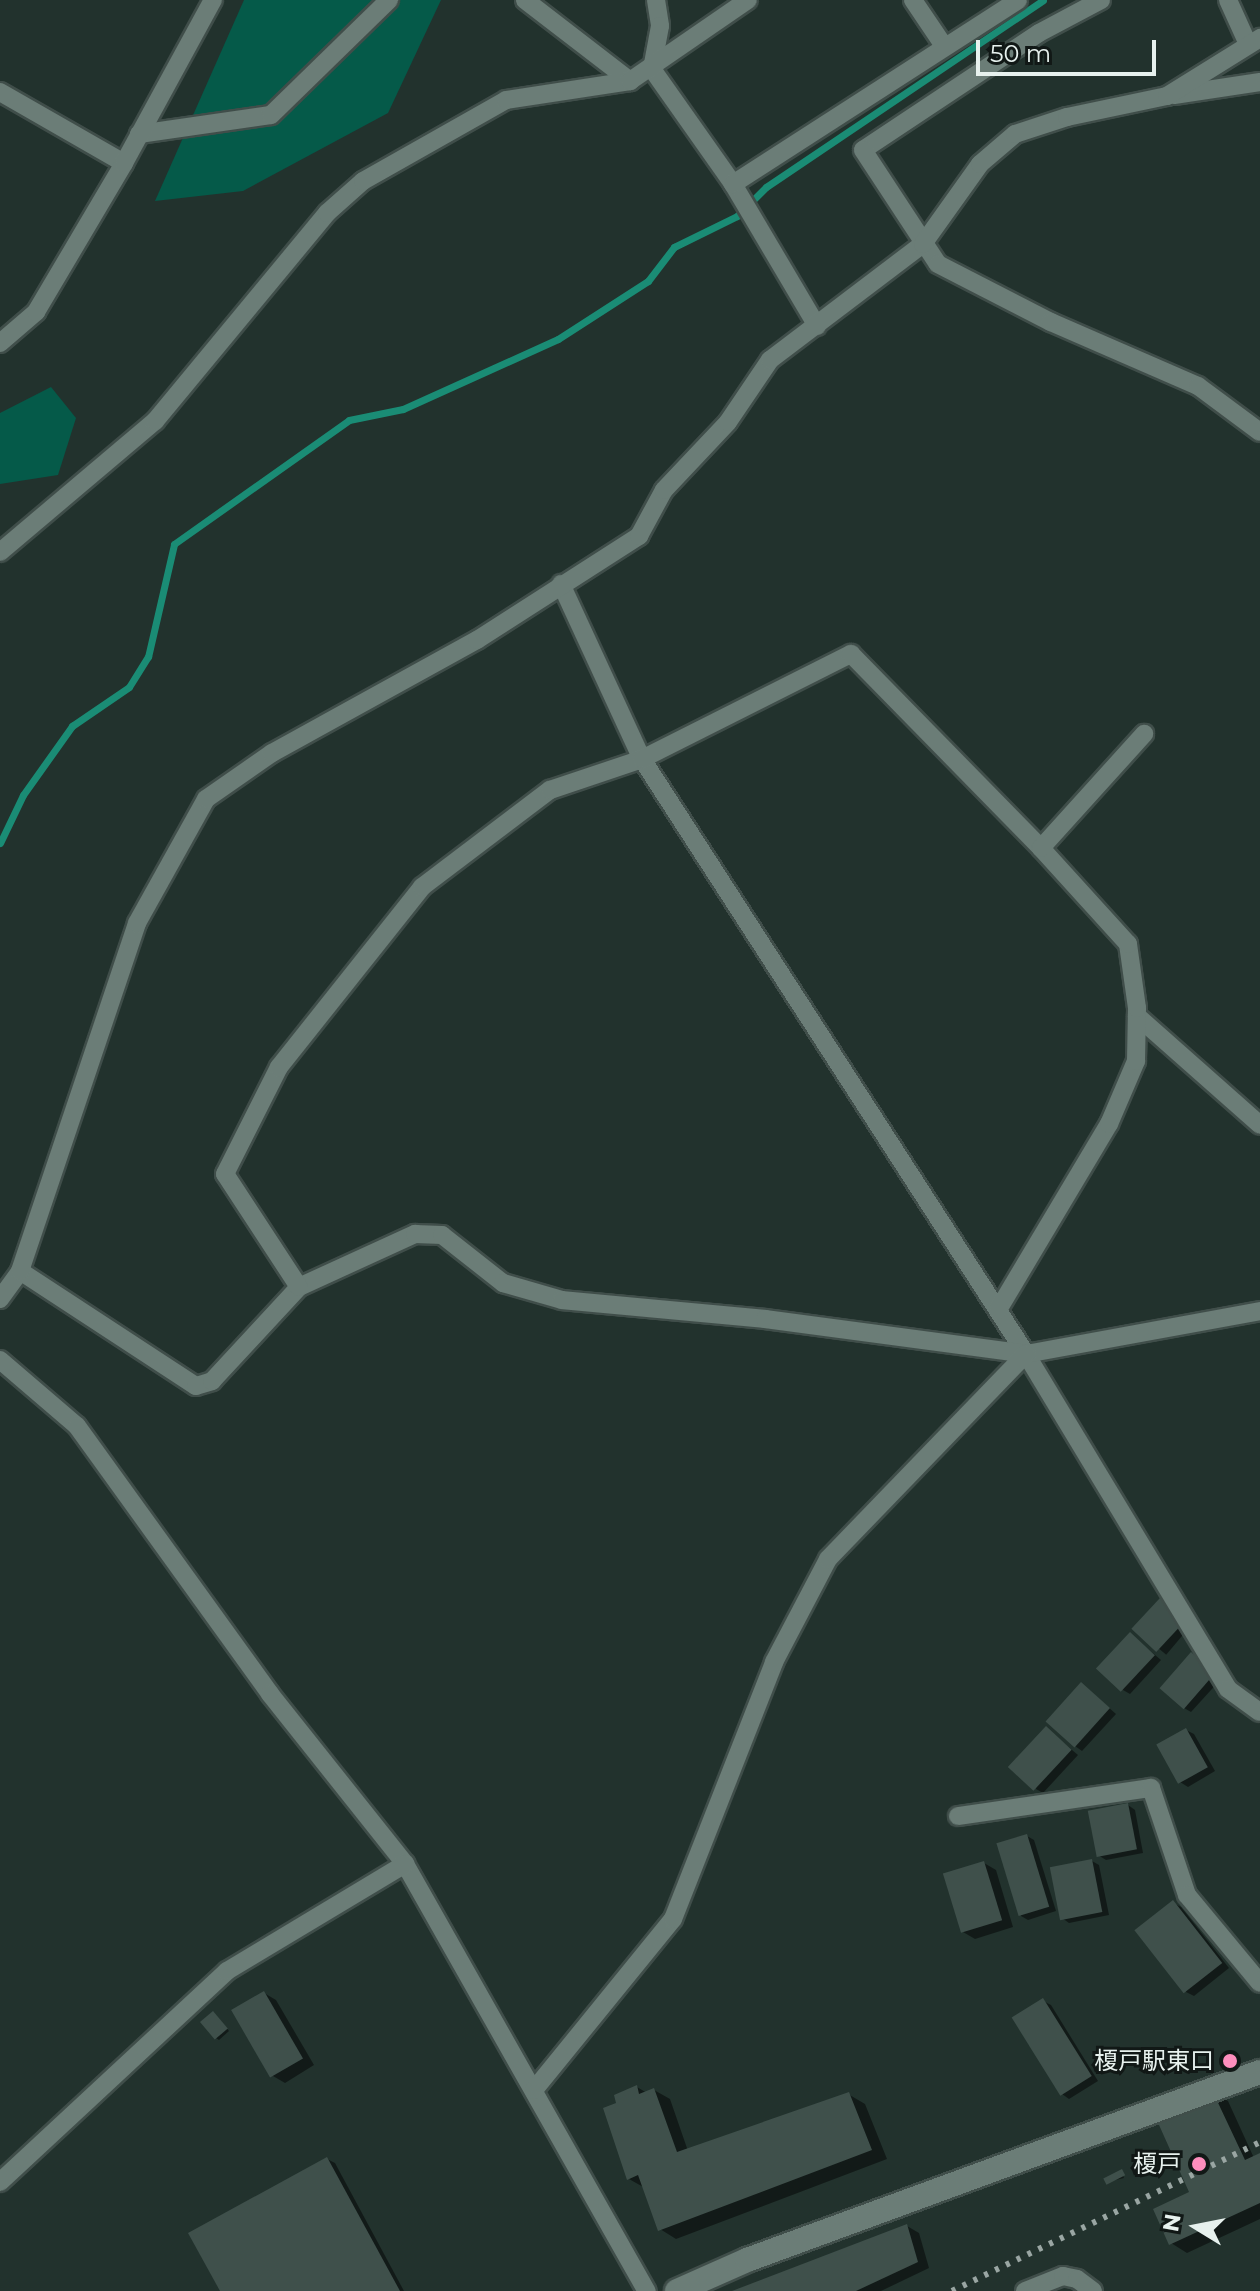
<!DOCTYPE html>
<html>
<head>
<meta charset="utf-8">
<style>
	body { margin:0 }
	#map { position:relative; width:1260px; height:2291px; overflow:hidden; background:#22322d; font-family:Montserrat,"Noto Sans JP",sans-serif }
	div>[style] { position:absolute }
	.green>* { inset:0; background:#055a49 }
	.shadow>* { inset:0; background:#0007; transform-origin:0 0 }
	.stream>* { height:7px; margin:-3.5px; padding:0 3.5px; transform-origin:3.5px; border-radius:3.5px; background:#1a8c75 }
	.building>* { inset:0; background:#3f504b; transform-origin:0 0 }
	.roads { filter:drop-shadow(2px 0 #404e4a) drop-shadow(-2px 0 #404e4a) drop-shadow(0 2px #404e4a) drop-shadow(0 -2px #404e4a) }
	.street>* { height:18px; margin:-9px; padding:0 9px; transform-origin:9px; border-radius:9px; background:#6b7d77 }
	.secondary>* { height:24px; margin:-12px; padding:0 12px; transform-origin:12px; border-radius:12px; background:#6b7d77 }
	.rail>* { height:6px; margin-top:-3px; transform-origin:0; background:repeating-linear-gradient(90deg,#9aa6a3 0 4px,transparent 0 12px) }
	.dots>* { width:22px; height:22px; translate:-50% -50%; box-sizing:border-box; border:4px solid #111816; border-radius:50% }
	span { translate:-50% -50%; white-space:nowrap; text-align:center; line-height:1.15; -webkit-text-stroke:6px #111816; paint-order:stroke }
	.poi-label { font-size:24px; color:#e7f1ee }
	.right { translate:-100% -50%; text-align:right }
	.north { position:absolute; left:1156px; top:2187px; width:80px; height:80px; -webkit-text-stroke:6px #111816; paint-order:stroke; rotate:280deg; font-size:22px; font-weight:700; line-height:32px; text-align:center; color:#e7f1ee }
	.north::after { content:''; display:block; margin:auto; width:28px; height:36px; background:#e7f1ee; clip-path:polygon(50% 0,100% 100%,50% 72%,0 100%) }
	.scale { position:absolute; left:976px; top:40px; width:180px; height:36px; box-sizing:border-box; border:4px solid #e7f1ee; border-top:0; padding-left:10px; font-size:24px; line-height:28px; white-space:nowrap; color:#e7f1ee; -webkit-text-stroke:6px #111816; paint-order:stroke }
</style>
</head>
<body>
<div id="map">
	<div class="green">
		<i style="clip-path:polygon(244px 0,441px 0,388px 113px,243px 191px,155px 201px)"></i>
		<i style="clip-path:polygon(51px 387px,76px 418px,58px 475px,0 484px,0 413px)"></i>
	</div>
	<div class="shadow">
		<i style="left:1160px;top:1600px;width:40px;height:38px;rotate:40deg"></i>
		<i style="clip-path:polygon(1130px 1634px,1161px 1660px,1130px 1694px,1123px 1690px)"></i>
		<i style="clip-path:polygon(1191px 1654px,1221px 1679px,1191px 1712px,1184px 1708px)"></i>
		<i style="clip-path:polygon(1088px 1689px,1116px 1714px,1082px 1751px,1075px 1746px)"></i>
		<i style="clip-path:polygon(1046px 1728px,1078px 1755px,1043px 1793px,1036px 1789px)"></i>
		<i style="clip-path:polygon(1186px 1730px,1194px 1734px,1215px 1771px,1188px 1787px,1180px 1782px)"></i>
		<i style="clip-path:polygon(1128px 1805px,1135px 1810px,1143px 1853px,1106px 1860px,1098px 1855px)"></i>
		<i style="clip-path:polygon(1027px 1836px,1034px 1840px,1056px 1911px,1028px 1920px,1021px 1916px)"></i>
		<i style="clip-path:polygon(1092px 1861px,1099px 1865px,1109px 1915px,1069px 1923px,1062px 1918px)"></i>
		<i style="clip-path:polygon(984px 1863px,996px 1870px,1013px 1927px,975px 1939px,963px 1932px)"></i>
		<i style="clip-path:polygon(1173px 1903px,1181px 1907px,1229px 1968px,1194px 1996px,1186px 1992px)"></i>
		<i style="clip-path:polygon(264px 1993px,276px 2000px,314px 2065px,285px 2083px,273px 2076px)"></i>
		<i style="clip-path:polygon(1043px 2001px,1051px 2005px,1098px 2081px,1069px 2099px,1062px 2094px)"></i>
		<i style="clip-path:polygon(216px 2015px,229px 2031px,219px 2040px,216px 2038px)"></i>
		<i style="clip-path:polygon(637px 2087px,647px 2093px,654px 2090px,670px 2099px,688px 2151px,848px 2094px,865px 2104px,887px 2159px,676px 2239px,660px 2229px,645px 2188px,629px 2179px,618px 2104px)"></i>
		<i style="clip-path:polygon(1212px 2092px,1228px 2101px,1254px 2158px,1260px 2155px,1260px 2219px,1187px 2253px,1171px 2243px,1192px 2193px)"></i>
		<i style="clip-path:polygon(327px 2159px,335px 2163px,404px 2291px,222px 2291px)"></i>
		<i style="clip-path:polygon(1121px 2171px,1124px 2178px,1107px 2182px)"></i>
		<i style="clip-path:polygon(907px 2226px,919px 2233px,929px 2268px,881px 2291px,736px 2291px)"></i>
	</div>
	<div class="stream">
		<i style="left:0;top:843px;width:53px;rotate:-64.4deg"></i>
		<i style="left:23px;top:795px;width:85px;rotate:-54.6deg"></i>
		<i style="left:72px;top:726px;width:69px;rotate:-34.4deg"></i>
		<i style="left:129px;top:687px;width:36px;rotate:-58deg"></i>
		<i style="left:148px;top:657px;width:116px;rotate:-77deg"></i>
		<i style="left:174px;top:544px;width:214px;rotate:-35.3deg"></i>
		<i style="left:349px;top:420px;width:55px;rotate:-11.5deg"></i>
		<i style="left:403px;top:409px;width:170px;rotate:-24.3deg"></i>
		<i style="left:558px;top:339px;width:107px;rotate:-32.8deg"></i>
		<i style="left:648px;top:281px;width:43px;rotate:-52.6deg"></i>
		<i style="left:674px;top:247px;width:70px;rotate:-26.2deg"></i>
		<i style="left:737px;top:216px;width:41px;rotate:-45deg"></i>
		<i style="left:766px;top:187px;width:334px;rotate:-34deg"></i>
	</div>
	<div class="building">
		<i style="left:1160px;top:1598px;width:34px;height:42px;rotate:43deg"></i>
		<i style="left:1130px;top:1632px;width:34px;height:50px;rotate:43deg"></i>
		<i style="left:1191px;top:1652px;width:32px;height:48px;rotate:41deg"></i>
		<i style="left:1081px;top:1682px;width:39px;height:53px;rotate:42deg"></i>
		<i style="left:1046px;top:1726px;width:35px;height:56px;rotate:43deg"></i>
		<i style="left:1186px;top:1728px;width:45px;height:34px;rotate:61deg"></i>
		<i style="left:1128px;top:1803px;width:47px;height:41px;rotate:79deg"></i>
		<i style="left:1027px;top:1834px;width:76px;height:32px;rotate:73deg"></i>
		<i style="left:1092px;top:1859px;width:54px;height:43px;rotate:79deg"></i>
		<i style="left:984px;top:1861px;width:62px;height:43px;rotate:73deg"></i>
		<i style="left:1173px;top:1900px;width:80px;height:49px;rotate:52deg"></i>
		<i style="left:264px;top:1991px;width:78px;height:38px;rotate:60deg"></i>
		<i style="left:1043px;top:1998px;width:92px;height:37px;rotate:58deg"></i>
		<i style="left:213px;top:2011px;width:23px;height:17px;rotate:50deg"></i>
		<i style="clip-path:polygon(637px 2085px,639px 2094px,654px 2088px,677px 2152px,849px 2092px,872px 2150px,658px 2231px,638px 2175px,627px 2180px,603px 2108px,616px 2103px,614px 2095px)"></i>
		<i style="clip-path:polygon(1212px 2090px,1245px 2160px,1260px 2153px,1260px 2203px,1169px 2245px,1153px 2209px,1189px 2192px,1155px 2116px)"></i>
		<i style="clip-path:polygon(327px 2157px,400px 2291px,220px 2291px,188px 2233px)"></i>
		<i style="left:1122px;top:2169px;width:7px;height:21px;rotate:63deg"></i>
		<i style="clip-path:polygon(907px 2224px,918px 2262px,856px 2291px,732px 2291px)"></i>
	</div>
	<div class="roads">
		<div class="street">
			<i style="left:525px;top:0;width:133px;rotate:37.6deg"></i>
			<i style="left:656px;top:0;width:26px;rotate:81deg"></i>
			<i style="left:660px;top:26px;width:44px;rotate:100.5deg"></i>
			<i style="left:652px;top:69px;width:141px;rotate:54.8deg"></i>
			<i style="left:733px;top:184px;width:165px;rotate:59.4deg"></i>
			<i style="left:913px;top:0;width:55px;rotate:56deg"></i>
			<i style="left:1101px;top:0;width:70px;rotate:152deg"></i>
			<i style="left:1039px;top:33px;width:211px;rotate:146.4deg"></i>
			<i style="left:863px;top:150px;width:136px;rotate:56.7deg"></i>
			<i style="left:938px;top:264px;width:127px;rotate:27.2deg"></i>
			<i style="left:1051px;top:322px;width:160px;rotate:23.5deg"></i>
			<i style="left:1198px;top:386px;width:77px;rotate:36.6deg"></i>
			<i style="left:1228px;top:0;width:48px;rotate:65.6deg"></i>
			<i style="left:0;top:92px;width:143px;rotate:29.8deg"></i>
			<i style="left:1174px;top:95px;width:87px;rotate:-8.6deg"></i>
			<i style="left:139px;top:134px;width:133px;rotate:-8.2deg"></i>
			<i style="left:271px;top:115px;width:165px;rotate:-44.3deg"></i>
			<i style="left:733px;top:184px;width:339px;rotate:-32.8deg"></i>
			<i style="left:0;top:343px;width:48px;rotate:-40.7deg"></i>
			<i style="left:36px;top:312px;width:173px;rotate:-59.4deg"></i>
			<i style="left:124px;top:163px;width:186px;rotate:-61.4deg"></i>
			<i style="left:0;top:552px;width:203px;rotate:-40.2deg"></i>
			<i style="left:155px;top:421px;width:270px;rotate:-50.4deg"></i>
			<i style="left:327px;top:213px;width:48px;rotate:-41.6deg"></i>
			<i style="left:363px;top:181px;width:164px;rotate:-29.5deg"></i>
			<i style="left:506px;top:100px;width:125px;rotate:-8.7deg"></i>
			<i style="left:630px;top:81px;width:143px;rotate:-34.5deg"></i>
			<i style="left:561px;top:584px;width:193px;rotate:65.2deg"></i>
			<i style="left:642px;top:759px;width:708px;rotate:57.16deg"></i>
			<i style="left:1026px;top:1354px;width:391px;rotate:58.9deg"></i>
			<i style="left:1228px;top:1689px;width:39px;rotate:36deg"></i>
			<i style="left:1137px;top:1016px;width:164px;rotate:41.5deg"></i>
			<i style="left:20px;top:1271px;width:210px;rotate:33.2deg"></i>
			<i style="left:196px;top:1386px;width:17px;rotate:-17deg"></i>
			<i style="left:212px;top:1381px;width:128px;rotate:-47.2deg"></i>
			<i style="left:299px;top:1287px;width:128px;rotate:-24.6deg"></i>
			<i style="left:415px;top:1234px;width:27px;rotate:2deg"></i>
			<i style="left:442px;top:1235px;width:78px;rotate:38.2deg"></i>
			<i style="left:503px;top:1283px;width:61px;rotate:16.1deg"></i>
			<i style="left:562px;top:1300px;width:204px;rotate:5.3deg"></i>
			<i style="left:765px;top:1319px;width:263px;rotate:7.6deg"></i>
			<i style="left:1026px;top:1354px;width:238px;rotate:-10.4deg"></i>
			<i style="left:299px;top:1287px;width:135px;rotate:-123.2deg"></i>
			<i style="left:225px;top:1174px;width:120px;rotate:-63.2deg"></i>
			<i style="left:279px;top:1067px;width:230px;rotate:-51.5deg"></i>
			<i style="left:422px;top:887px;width:161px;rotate:-37.2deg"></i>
			<i style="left:550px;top:790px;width:97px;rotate:-18.6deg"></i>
			<i style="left:642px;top:759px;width:234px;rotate:-26.7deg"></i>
			<i style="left:851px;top:654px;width:272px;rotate:45.6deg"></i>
			<i style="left:0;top:1299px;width:34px;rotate:-54deg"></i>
			<i style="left:20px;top:1271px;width:367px;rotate:-71.4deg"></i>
			<i style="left:137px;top:923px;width:142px;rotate:-60.9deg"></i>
			<i style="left:206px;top:799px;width:80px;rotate:-34.9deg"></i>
			<i style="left:272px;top:753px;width:234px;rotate:-28.9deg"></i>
			<i style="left:477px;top:640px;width:193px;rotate:-32.7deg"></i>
			<i style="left:639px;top:536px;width:52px;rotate:-61.5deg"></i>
			<i style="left:664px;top:490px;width:93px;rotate:-46.7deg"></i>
			<i style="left:728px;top:422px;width:75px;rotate:-55.9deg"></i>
			<i style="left:770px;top:360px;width:192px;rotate:-37.2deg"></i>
			<i style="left:923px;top:244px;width:98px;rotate:-54.5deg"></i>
			<i style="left:980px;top:164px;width:46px;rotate:-40.6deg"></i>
			<i style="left:1015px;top:134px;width:55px;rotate:-18.1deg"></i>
			<i style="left:1067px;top:117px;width:102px;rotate:-11.9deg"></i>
			<i style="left:1167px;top:96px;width:110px;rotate:-31.9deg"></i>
			<i style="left:998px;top:1310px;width:217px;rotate:-59.2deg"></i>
			<i style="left:1109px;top:1124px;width:69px;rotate:-66.8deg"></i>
			<i style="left:1136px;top:1061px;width:53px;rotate:-88.9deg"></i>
			<i style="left:1137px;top:1008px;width:65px;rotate:-98deg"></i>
			<i style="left:1128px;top:944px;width:130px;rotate:-132.2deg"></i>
			<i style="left:1041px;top:848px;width:154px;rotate:-47.9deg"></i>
			<i style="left:0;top:1360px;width:101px;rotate:40.6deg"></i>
			<i style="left:77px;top:1426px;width:330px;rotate:54.2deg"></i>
			<i style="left:270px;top:1694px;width:217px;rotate:51.5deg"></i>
			<i style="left:405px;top:1864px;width:491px;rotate:60.5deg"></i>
			<i style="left:958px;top:1816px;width:195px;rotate:-8.3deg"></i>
			<i style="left:1151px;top:1788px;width:113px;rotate:71.4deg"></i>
			<i style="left:1187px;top:1895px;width:114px;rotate:50.3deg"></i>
			<i style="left:534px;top:2090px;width:220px;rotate:-50.9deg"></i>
			<i style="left:673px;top:1919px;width:276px;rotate:-68.5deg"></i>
			<i style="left:774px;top:1662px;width:116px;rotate:-62.3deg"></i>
			<i style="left:828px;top:1559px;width:285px;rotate:-46deg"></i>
			<i style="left:0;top:2182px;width:310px;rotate:-42.9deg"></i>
			<i style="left:227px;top:1971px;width:208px;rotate:-31deg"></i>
			<i style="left:1025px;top:2291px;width:41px;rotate:-21.5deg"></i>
			<i style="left:1063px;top:2276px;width:14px;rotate:12deg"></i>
			<i style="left:1077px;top:2279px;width:20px;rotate:37deg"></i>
		</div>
		<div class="secondary">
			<i style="left:677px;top:2291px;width:77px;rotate:-23.9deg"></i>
			<i style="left:747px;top:2260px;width:546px;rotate:-20.13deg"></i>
		</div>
	</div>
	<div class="rail">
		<i style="left:952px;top:2291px;width:342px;rotate:-25.8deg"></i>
	</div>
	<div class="dots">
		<i style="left:1230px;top:2061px;background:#fe8ebd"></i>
		<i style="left:1199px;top:2164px;background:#fe8ebd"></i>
	</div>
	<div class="poi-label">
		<span class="right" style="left:1214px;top:2061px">榎戸駅東口</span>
		<span class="right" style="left:1181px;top:2164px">榎戸</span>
	</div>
	<div class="north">N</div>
	<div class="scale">50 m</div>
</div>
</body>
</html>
